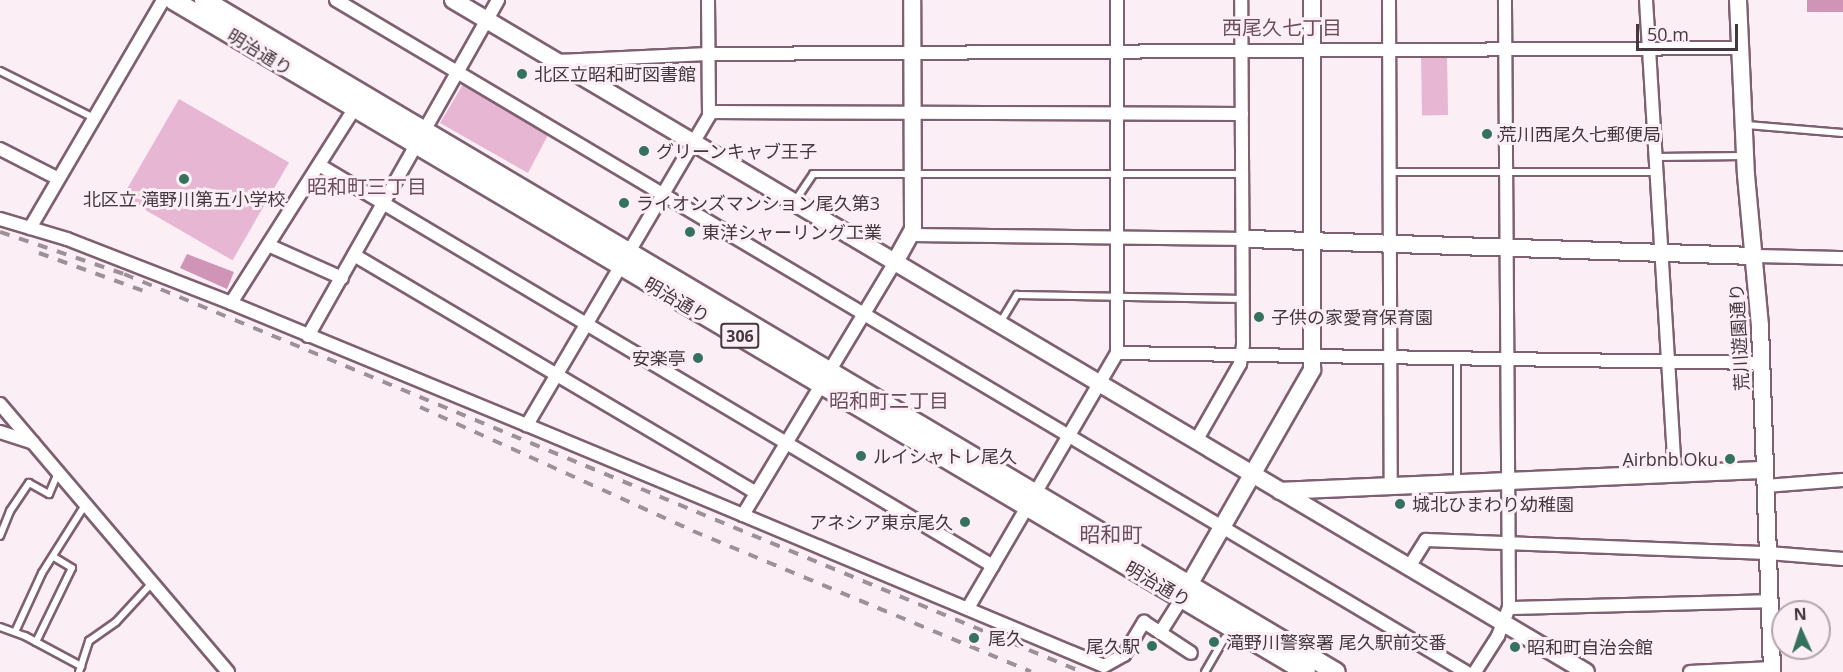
<!DOCTYPE html>
<html>
<head>
<meta charset="utf-8">
<style>
	body { margin:0 }
	#map { position:relative; width:1843px; height:672px; overflow:hidden; background:#fceef5; font-family:"Open Sans","Noto Sans JP",sans-serif }
	div>[style] { position:absolute }
	.green>* { inset:0; background:#e7b6d2; transform-origin:0 0 }
	.water>* { inset:0; background:#d094b7; transform-origin:0 0 }
	.roads { filter:drop-shadow(2px 0 #7e6071) drop-shadow(-2px 0 #7e6071) drop-shadow(0 2px #7e6071) drop-shadow(0 -2px #7e6071) }
	.lane>* { height:6px; margin:-3px; padding:0 3px; transform-origin:3px; border-radius:3px; background:#fff }
	.street>* { height:12px; margin:-6px; padding:0 6px; transform-origin:6px; border-radius:6px; background:#fff }
	.secondary>* { height:16px; margin:-8px; padding:0 8px; transform-origin:8px; border-radius:8px; background:#fff }
	.primary>* { height:18px; margin:-9px; padding:0 9px; transform-origin:9px; border-radius:9px; background:#fff }
	.rail>* { height:4px; margin-top:-2px; transform-origin:0; background:repeating-linear-gradient(90deg,#9e9097 0 10px,transparent 0 20px) }
	.dots>* { width:16px; height:16px; translate:-50% -50%; box-sizing:border-box; border:3px solid #fceef5; border-radius:50% }
	span { translate:-50% -50%; white-space:nowrap; text-align:center; line-height:1.15; -webkit-text-stroke:6px #fceef5; paint-order:stroke }
	.shield-label span { padding:2px 4px; background:#fceef5; border:2px solid; border-radius:4px; -webkit-text-stroke-width:0 }
	.shield-label { font-size:16px; color:#45373f; font-weight:700 }
	.street-label { font-size:18px; color:#45373f }
	.poi-label { font-size:18px; color:#45373f }
	.left { translate:0 -50%; text-align:left }
	.right { translate:-100% -50%; text-align:right }
	.neighbourhood-label { font-size:20px; color:#6b4e5f }
	.quarter-label { font-size:21px; color:#6b4e5f }
	.north { position:absolute; left:1771px; top:600px; width:60px; height:60px; box-sizing:border-box; background:#fceef5; border:2px solid #b3a5ac; border-radius:50%; rotate:357deg; font-size:16px; font-weight:700; line-height:24px; text-align:center; color:#45373f }
	.north::after { content:''; display:block; margin:auto; width:21px; height:27px; background:#35725e; clip-path:polygon(50% 0,100% 100%,50% 72%,0 100%) }
	.scale { position:absolute; left:1636px; top:24px; width:102px; height:27px; box-sizing:border-box; border:3px solid #45373f; border-top:0; padding-left:8px; font-size:18px; line-height:21px; white-space:nowrap; color:#45373f; -webkit-text-stroke:4px #fceef5; paint-order:stroke }
</style>
</head>
<body>
<div id="map">
	<div class="green">
		<i style="left:1447px;top:55px;width:60px;height:26px;rotate:89deg"></i>
		<i style="clip-path:polygon(470px 84px,548px 135px,528px 173px,440px 123px,462px 86px)"></i>
		<i style="left:179px;top:99px;width:127px;height:113px;rotate:30deg"></i>
	</div>
	<div class="water">
		<i style="left:1807px;top:0;width:36px;height:12px"></i>
		<i style="clip-path:polygon(187px 254px,234px 272px,227px 289px,180px 268px)"></i>
	</div>
	<div class="roads">
		<div class="lane">
			<i style="left:0;top:71px;width:105px;rotate:26.6deg"></i>
			<i style="left:1747px;top:125px;width:96px;rotate:4.8deg"></i>
			<i style="left:1656px;top:157px;width:89px;rotate:-0.6deg"></i>
			<i style="left:1390px;top:172px;width:266px"></i>
			<i style="left:795px;top:201px;width:32px;rotate:-56deg"></i>
			<i style="left:813px;top:174px;width:429px"></i>
			<i style="left:1000px;top:323px;width:33px;rotate:-59deg"></i>
			<i style="left:1017px;top:295px;width:226px;rotate:1deg"></i>
			<i style="left:1457px;top:359px;width:122px;rotate:90deg"></i>
			<i style="left:0;top:536px;width:27px;rotate:-68deg"></i>
			<i style="left:10px;top:511px;width:34px;rotate:-56deg"></i>
			<i style="left:29px;top:483px;width:23px;rotate:29deg"></i>
			<i style="left:49px;top:494px;width:23px;rotate:-67deg"></i>
			<i style="left:0;top:627px;width:27px;rotate:20deg"></i>
			<i style="left:25px;top:636px;width:64px;rotate:28.2deg"></i>
			<i style="left:15px;top:632px;width:65px;rotate:-65.4deg"></i>
			<i style="left:42px;top:573px;width:80px;rotate:-57.7deg"></i>
			<i style="left:36px;top:642px;width:82px;rotate:-64.1deg"></i>
			<i style="left:72px;top:568px;width:21px;rotate:-149deg"></i>
			<i style="left:79px;top:672px;width:33px;rotate:-72deg"></i>
			<i style="left:89px;top:641px;width:33px;rotate:-35deg"></i>
			<i style="left:116px;top:622px;width:53px;rotate:-47.3deg"></i>
			<i style="left:1205px;top:672px;width:39px;rotate:-60deg"></i>
		</div>
		<div class="street">
			<i style="left:336px;top:0;width:1315px;rotate:30.74deg"></i>
			<i style="left:708px;top:0;width:116px;rotate:89.5deg"></i>
			<i style="left:709px;top:116px;width:359px;rotate:120.5deg"></i>
			<i style="left:527px;top:425px;width:234px;rotate:22.6deg"></i>
			<i style="left:743px;top:515px;width:295px;rotate:-59deg"></i>
			<i style="left:1389px;top:0;width:486px;rotate:89.8deg"></i>
			<i style="left:1646px;top:0;width:474px;rotate:86.5deg"></i>
			<i style="left:556px;top:61px;width:152px;rotate:-2.6deg"></i>
			<i style="left:708px;top:54px;width:1033px;rotate:-0.33deg"></i>
			<i style="left:709px;top:112px;width:533px;rotate:0.21deg"></i>
			<i style="left:0;top:149px;width:64px;rotate:27deg"></i>
			<i style="left:319px;top:165px;width:784px;rotate:30.75deg"></i>
			<i style="left:0;top:219px;width:70px;rotate:16.6deg"></i>
			<i style="left:67px;top:239px;width:176px;rotate:21.3deg"></i>
			<i style="left:231px;top:303px;width:320px;rotate:22.4deg"></i>
			<i style="left:30px;top:228px;width:264px;rotate:-59.7deg"></i>
			<i style="left:912px;top:235px;width:337px;rotate:0.7deg"></i>
			<i style="left:268px;top:245px;width:81px;rotate:24deg"></i>
			<i style="left:354px;top:255px;width:466px;rotate:30.6deg"></i>
			<i style="left:1753px;top:256px;width:90px;rotate:1.3deg"></i>
			<i style="left:231px;top:303px;width:237px;rotate:-57.6deg"></i>
			<i style="left:308px;top:336px;width:386px;rotate:-60.5deg"></i>
			<i style="left:1117px;top:353px;width:644px;rotate:0.89deg"></i>
			<i style="left:0;top:404px;width:352px;rotate:49.6deg"></i>
			<i style="left:0;top:432px;width:35px;rotate:18deg"></i>
			<i style="left:1196px;top:441px;width:89px;rotate:-60.3deg"></i>
			<i style="left:1240px;top:364px;width:20px;rotate:-81deg"></i>
			<i style="left:1243px;top:344px;width:344px;rotate:-90.3deg"></i>
			<i style="left:1765px;top:486px;width:78px;rotate:-4.4deg"></i>
			<i style="left:743px;top:515px;width:391px;rotate:22.7deg"></i>
			<i style="left:1104px;top:666px;width:23px;rotate:-29deg"></i>
			<i style="left:1124px;top:655px;width:39px;rotate:-59deg"></i>
			<i style="left:1144px;top:622px;width:56px;rotate:33.4deg"></i>
			<i style="left:1409px;top:567px;width:32px;rotate:-58deg"></i>
			<i style="left:1426px;top:540px;width:342px;rotate:2.2deg"></i>
			<i style="left:1768px;top:553px;width:75px;rotate:4.6deg"></i>
			<i style="left:968px;top:608px;width:295px;rotate:-59.7deg"></i>
			<i style="left:1117px;top:353px;width:353px;rotate:-90deg"></i>
			<i style="left:1509px;top:608px;width:261px;rotate:-1.5deg"></i>
			<i style="left:1160px;top:633px;width:41px;rotate:-57.8deg"></i>
			<i style="left:1475px;top:672px;width:43px;rotate:-57.4deg"></i>
			<i style="left:1498px;top:636px;width:30px;rotate:-69deg"></i>
			<i style="left:1509px;top:608px;width:608px;rotate:-90.38deg"></i>
			<i style="left:1690px;top:672px;width:82px;rotate:-2.8deg"></i>
		</div>
		<div class="secondary">
			<i style="left:453px;top:0;width:1317px;rotate:30.67deg"></i>
			<i style="left:1738px;top:0;width:175px;rotate:87.4deg"></i>
			<i style="left:1746px;top:175px;width:152px;rotate:84.7deg"></i>
			<i style="left:1760px;top:326px;width:346px;rotate:88deg"></i>
			<i style="left:1249px;top:239px;width:504px;rotate:1.93deg"></i>
			<i style="left:895px;top:262px;width:37px;rotate:-61deg"></i>
			<i style="left:913px;top:230px;width:230px;rotate:-90.2deg"></i>
			<i style="left:1280px;top:491px;width:485px;rotate:-2.5deg"></i>
			<i style="left:1182px;top:597px;width:262px;rotate:-60.2deg"></i>
			<i style="left:1312px;top:370px;width:370px;rotate:-90deg"></i>
		</div>
		<div class="primary">
			<i style="left:173px;top:0;width:1317px;rotate:30.67deg"></i>
			<i style="left:204px;top:0;width:1316px;rotate:30.7deg"></i>
		</div>
	</div>
	<div class="rail">
		<i style="left:0;top:232px;width:131px;rotate:18.7deg"></i>
		<i style="left:124px;top:274px;width:1037px;rotate:22.56deg"></i>
		<i style="left:39px;top:253px;width:114px;rotate:20deg"></i>
		<i style="left:420px;top:407px;width:300px;rotate:24.4deg"></i>
		<i style="left:693px;top:531px;width:366px;rotate:22.6deg"></i>
	</div>
	<div class="dots">
		<i style="left:522px;top:74px;background:#35725e"></i>
		<i style="left:1487px;top:134px;background:#35725e"></i>
		<i style="left:644px;top:151px;background:#35725e"></i>
		<i style="left:184px;top:179px;background:#35725e"></i>
		<i style="left:624px;top:203px;background:#35725e"></i>
		<i style="left:690px;top:232px;background:#35725e"></i>
		<i style="left:1259px;top:317px;background:#35725e"></i>
		<i style="left:698px;top:358px;background:#35725e"></i>
		<i style="left:861px;top:456px;background:#35725e"></i>
		<i style="left:1730px;top:459px;background:#35725e"></i>
		<i style="left:1400px;top:504px;background:#35725e"></i>
		<i style="left:965px;top:522px;background:#35725e"></i>
		<i style="left:974px;top:638px;background:#35725e"></i>
		<i style="left:1214px;top:642px;background:#35725e"></i>
		<i style="left:1152px;top:646px;background:#35725e"></i>
		<i style="left:1515px;top:647px;background:#35725e"></i>
	</div>
	<div class="shield-label">
		<span style="left:740px;top:336px">306</span>
	</div>
	<div class="street-label">
		<span style="left:260px;top:52px;rotate:31deg">明治通り</span>
		<span style="left:677px;top:300px;rotate:30deg">明治通り</span>
		<span style="left:1739px;top:337px;rotate:-93deg">荒川遊園通り</span>
		<span style="left:1158px;top:584px;rotate:30deg">明治通り</span>
	</div>
	<div class="poi-label">
		<span class="left" style="left:534px;top:74px">北区立昭和町図書館</span>
		<span class="left" style="left:1499px;top:134px">荒川西尾久七郵便局</span>
		<span class="left" style="left:656px;top:151px">グリーンキャブ王子</span>
		<span style="left:184px;top:199px">北区立 滝野川第五小学校</span>
		<span class="left" style="left:636px;top:203px">ライオンズマンション尾久第3</span>
		<span class="left" style="left:702px;top:232px">東洋シャーリング工業</span>
		<span class="left" style="left:1271px;top:317px">子供の家愛育保育園</span>
		<span class="right" style="left:686px;top:358px">安楽亭</span>
		<span class="left" style="left:873px;top:456px">ルイシャトレ尾久</span>
		<span class="right" style="left:1718px;top:459px">Airbnb Oku</span>
		<span class="left" style="left:1412px;top:504px">城北ひまわり幼稚園</span>
		<span class="right" style="left:953px;top:522px">アネシア東京尾久</span>
		<span class="left" style="left:988px;top:638px">尾久</span>
		<span class="left" style="left:1226px;top:642px">滝野川警察署 尾久駅前交番</span>
		<span class="right" style="left:1140px;top:646px">尾久駅</span>
		<span class="left" style="left:1527px;top:647px">昭和町自治会館</span>
	</div>
	<div class="neighbourhood-label">
		<span style="left:1282px;top:27px">西尾久七丁目</span>
		<span style="left:367px;top:186px">昭和町三丁目</span>
		<span style="left:889px;top:400px">昭和町二丁目</span>
	</div>
	<div class="quarter-label">
		<span style="left:1111px;top:534px">昭和町</span>
	</div>
	<div class="north">N</div>
	<div class="scale">50 m</div>
</div>
</body>
</html>
